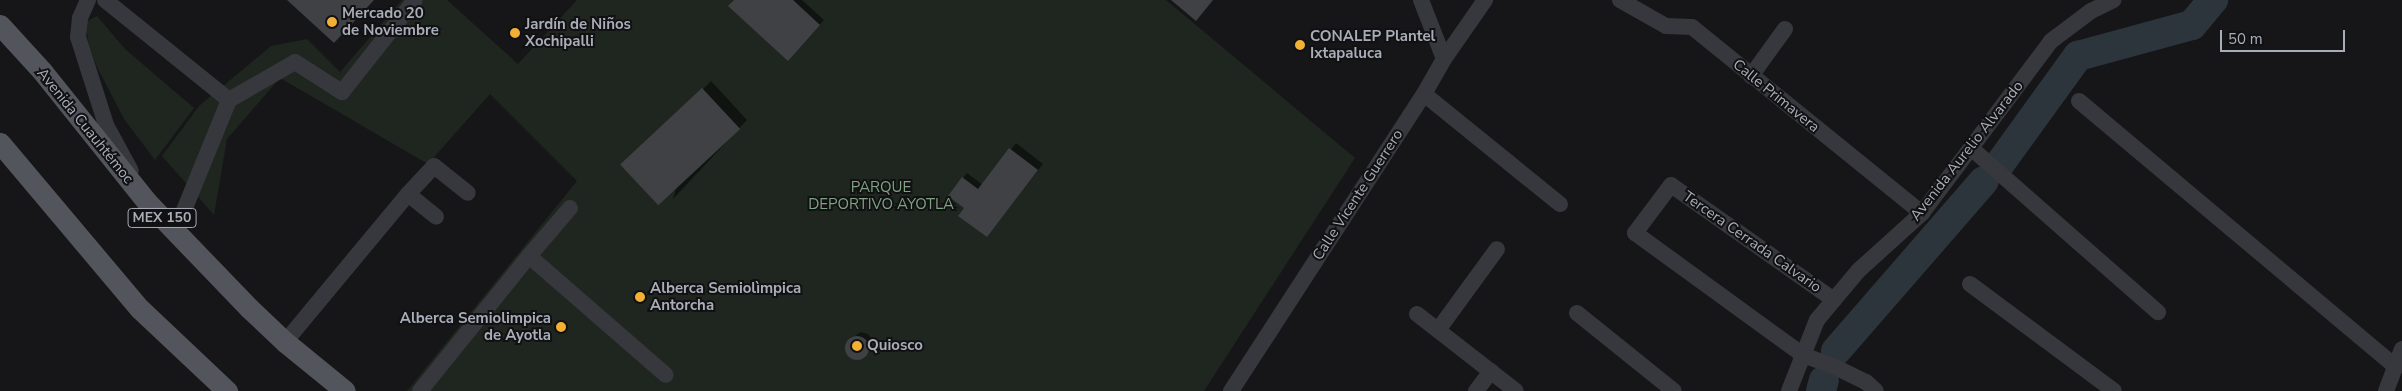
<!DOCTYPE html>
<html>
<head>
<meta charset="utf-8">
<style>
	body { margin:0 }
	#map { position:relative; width:2402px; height:391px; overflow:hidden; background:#161618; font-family:"Nunito Sans",sans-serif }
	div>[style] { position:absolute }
	.green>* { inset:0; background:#1e261f }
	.shadow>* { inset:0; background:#0007 }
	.river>* { height:30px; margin:-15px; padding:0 15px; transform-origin:15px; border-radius:15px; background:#2c353c }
	.building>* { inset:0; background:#404145; transform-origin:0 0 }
	.round { border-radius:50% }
	.minor>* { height:16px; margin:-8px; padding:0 8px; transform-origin:8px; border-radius:8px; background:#37383d }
	.major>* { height:21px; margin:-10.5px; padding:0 10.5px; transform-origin:10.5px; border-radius:10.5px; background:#53555c }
	.dots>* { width:14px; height:14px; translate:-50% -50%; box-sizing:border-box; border:2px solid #111113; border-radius:50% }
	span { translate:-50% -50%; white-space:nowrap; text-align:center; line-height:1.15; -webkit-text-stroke:4px #111113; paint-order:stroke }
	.shield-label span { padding:1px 4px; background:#111113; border:1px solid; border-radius:4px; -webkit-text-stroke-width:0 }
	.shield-label { font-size:14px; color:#a8adb8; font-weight:700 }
	.poi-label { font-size:15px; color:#a8adb8; font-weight:700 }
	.left { translate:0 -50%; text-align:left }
	.right { translate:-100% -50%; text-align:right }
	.street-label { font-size:15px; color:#a8adb8 }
	.park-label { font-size:15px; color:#7fa381 }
	.scale { position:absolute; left:2220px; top:30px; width:125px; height:22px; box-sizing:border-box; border:2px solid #a8adb8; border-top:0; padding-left:6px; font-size:15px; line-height:18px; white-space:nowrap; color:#a8adb8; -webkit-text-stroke:4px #111113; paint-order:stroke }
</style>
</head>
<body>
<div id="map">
	<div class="green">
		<i style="clip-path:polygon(402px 0,447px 0,518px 64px,577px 0,1166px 0,1355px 158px,1204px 391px,407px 391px,577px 181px,490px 94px,428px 164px,280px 78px,227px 139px,214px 215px,162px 156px,199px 106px,271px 46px,307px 39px,340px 72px)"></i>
		<i style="clip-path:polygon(97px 16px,125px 49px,194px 108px,155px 160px,124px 119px,97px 67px,89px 46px,85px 22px)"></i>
	</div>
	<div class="shadow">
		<i style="clip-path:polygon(736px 0,802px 0,824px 20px,788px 59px)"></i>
		<i style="clip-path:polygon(711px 81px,747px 120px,673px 199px,703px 89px)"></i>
		<i style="clip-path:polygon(1016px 143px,1043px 164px,987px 236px,966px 208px,949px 195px,967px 173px,983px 185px)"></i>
		<i style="clip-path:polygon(861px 332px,868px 334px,872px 340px,872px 347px,859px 358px,852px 357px,847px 348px,850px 339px)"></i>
	</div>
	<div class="river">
		<i style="left:1999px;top:165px;width:135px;rotate:-54.1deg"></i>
		<i style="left:2078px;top:56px;width:118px;rotate:-15.2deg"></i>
		<i style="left:2192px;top:25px;width:33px;rotate:-50deg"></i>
		<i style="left:1836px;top:351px;width:225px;rotate:-49deg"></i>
		<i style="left:1821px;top:391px;width:11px;rotate:-75deg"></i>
	</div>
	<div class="building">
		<i style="clip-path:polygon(287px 0,374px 0,334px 43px)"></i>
		<i style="clip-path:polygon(734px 0,793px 0,820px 25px,788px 61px,728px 6px)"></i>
		<i style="clip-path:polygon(1171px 0,1213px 0,1196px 21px)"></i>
		<i style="left:702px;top:88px;width:56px;height:112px;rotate:47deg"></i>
		<i style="clip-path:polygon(1009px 148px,1038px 170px,987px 237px,958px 216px,964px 208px,948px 196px,962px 177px,978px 189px)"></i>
		<i class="round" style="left:845px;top:336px;width:24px;height:24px"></i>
	</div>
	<div class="minor">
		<i style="left:88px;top:0;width:20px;rotate:114deg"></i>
		<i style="left:80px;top:18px;width:19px;rotate:96deg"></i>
		<i style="left:78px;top:37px;width:92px;rotate:72.3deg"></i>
		<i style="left:106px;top:125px;width:52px;rotate:61.5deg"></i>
		<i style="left:105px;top:0;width:159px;rotate:38.9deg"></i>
		<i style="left:229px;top:100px;width:143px;rotate:112.2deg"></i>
		<i style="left:1421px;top:0;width:63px;rotate:68.7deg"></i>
		<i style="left:1620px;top:0;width:53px;rotate:29.5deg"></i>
		<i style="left:1666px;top:26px;width:26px;rotate:2deg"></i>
		<i style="left:1692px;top:27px;width:296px;rotate:39deg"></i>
		<i style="left:1751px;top:76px;width:58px;rotate:-54.1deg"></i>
		<i style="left:1424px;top:94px;width:175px;rotate:39deg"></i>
		<i style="left:229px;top:100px;width:76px;rotate:-29.9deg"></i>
		<i style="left:295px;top:62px;width:56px;rotate:32.6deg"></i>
		<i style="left:342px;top:92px;width:117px;rotate:-51.6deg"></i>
		<i style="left:2079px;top:101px;width:414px;rotate:40deg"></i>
		<i style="left:1971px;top:148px;width:249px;rotate:41.3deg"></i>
		<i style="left:408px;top:194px;width:38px;rotate:-47deg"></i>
		<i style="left:434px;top:166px;width:43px;rotate:38.5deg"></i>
		<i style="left:529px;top:256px;width:63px;rotate:-49.5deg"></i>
		<i style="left:1970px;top:284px;width:179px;rotate:36.6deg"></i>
		<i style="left:1834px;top:300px;width:199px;rotate:-144.8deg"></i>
		<i style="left:1671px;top:185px;width:60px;rotate:126.9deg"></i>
		<i style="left:1635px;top:233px;width:208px;rotate:36deg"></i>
		<i style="left:1803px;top:355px;width:30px;rotate:20deg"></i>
		<i style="left:1831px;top:365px;width:39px;rotate:26deg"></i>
		<i style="left:1866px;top:382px;width:13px;rotate:42deg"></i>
		<i style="left:1577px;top:313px;width:124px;rotate:38.8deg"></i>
		<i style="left:1417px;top:314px;width:125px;rotate:37.9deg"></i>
		<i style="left:1438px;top:330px;width:100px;rotate:-53.9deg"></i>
		<i style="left:285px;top:342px;width:192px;rotate:-50.3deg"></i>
		<i style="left:408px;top:194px;width:36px;rotate:39deg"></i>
		<i style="left:420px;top:391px;width:174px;rotate:-51.1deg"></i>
		<i style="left:529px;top:256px;width:181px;rotate:41deg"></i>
		<i style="left:1231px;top:391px;width:354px;rotate:-57deg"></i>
		<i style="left:1424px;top:94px;width:40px;rotate:-60.3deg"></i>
		<i style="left:1444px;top:59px;width:72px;rotate:-55.2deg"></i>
		<i style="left:1476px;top:391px;width:25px;rotate:-53deg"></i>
		<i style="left:1789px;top:391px;width:76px;rotate:-68.5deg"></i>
		<i style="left:1817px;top:320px;width:65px;rotate:-50deg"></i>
		<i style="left:1859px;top:270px;width:85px;rotate:-42.1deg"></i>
		<i style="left:1922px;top:213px;width:215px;rotate:-53.1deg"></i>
		<i style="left:2051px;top:41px;width:50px;rotate:-36.9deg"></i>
		<i style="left:2091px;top:11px;width:25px;rotate:-26deg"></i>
		<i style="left:2386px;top:391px;width:45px;rotate:-69.1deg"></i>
	</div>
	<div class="major">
		<i style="left:0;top:25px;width:62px;rotate:47.6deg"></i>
		<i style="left:42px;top:71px;width:168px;rotate:51.3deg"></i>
		<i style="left:147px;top:202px;width:147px;rotate:46.1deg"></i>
		<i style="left:249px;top:308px;width:50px;rotate:43.4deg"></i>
		<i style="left:285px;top:342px;width:77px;rotate:39.2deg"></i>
		<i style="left:0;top:143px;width:217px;rotate:49.9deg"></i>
		<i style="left:140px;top:309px;width:120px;rotate:43.3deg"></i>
	</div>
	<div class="dots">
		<i style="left:332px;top:22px;background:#f2b134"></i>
		<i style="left:515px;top:33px;background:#f2b134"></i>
		<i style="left:1300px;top:45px;background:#f2b134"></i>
		<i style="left:640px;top:297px;background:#f2b134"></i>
		<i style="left:561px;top:327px;background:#f2b134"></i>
		<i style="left:857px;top:346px;background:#f2b134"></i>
	</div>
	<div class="shield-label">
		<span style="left:162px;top:218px">MEX 150</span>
	</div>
	<div class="poi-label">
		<span class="left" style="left:342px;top:22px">Mercado 20<br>de Noviembre</span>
		<span class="left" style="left:525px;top:33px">Jardín de Niños<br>Xochipalli</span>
		<span class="left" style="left:1310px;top:45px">CONALEP Plantel<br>Ixtapaluca</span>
		<span class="left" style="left:650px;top:297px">Alberca Semiolìmpica<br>Antorcha</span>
		<span class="right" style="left:551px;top:327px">Alberca Semiolimpica<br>de Ayotla</span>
		<span class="left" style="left:867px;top:346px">Quiosco</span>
	</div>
	<div class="street-label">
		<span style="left:1776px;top:96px;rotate:39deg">Calle Primavera</span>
		<span style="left:85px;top:126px;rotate:51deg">Avenida Cuauhtémoc</span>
		<span style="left:1967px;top:151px;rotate:-52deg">Avenida Aurelio Alvarado</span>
		<span style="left:1358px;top:195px;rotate:-57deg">Calle Vicente Guerrero</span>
		<span style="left:1752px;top:242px;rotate:35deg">Tercera Cerrada Calvario</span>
	</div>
	<div class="park-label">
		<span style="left:881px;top:196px">PARQUE<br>DEPORTIVO AYOTLA</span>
	</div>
	<div class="scale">50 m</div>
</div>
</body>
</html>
